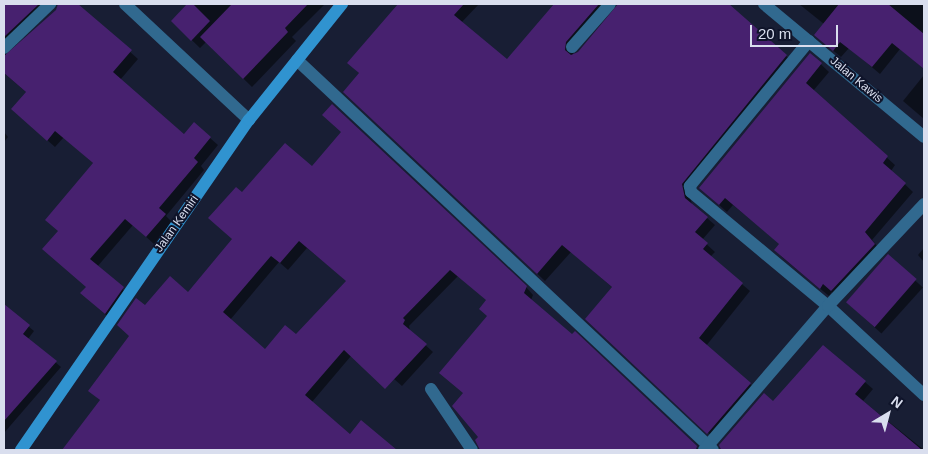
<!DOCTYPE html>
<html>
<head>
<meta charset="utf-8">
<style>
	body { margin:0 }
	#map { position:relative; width:928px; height:454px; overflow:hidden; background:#181e34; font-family:Arial,sans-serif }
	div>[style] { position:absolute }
	.shadow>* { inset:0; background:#0007; transform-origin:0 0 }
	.building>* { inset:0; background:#47216f; transform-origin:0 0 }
	.street>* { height:12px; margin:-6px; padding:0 6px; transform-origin:6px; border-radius:6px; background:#31698f }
	.secondary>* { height:12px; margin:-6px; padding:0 6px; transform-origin:6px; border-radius:6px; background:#3093d0 }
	span { translate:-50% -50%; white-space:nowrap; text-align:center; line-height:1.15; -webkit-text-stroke:4px #0f142a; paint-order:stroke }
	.street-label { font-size:12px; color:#d9deee }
	.frame { position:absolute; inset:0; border:5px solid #d9deee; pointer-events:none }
	.north { position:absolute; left:863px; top:389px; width:50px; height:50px; -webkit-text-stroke:4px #0f142a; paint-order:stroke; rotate:37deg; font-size:14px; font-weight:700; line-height:20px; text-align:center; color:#d9deee }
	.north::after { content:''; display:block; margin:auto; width:18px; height:22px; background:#d9deee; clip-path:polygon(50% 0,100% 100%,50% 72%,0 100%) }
	.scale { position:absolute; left:750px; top:25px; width:88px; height:22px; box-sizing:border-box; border:2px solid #d9deee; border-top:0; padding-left:6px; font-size:15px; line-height:18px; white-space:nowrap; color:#d9deee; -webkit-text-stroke:4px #0f142a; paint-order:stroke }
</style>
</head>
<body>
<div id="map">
	<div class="shadow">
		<i style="clip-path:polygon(evenodd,4px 4px,76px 4px,138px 59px,120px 80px,185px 135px,194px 124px,218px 145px,201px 166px,204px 170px,166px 216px,172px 222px,154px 244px,133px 225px,97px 267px,130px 296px,113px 321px,90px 301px,87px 288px,59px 232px,94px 164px,64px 137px,55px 147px,20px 116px,27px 93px,4px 73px,4px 4px,59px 4px,57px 11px,6px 55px,6px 50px,52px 5px,59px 4px)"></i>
		<i style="clip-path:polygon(189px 4px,325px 4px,292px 37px,296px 41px,252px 87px,206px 42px,200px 48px,172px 21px)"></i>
		<i style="clip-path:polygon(evenodd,400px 4px,479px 4px,461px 23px,507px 61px,555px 4px,703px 4px,717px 15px,727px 4px,794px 63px,689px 192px,692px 205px,715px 225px,702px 240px,715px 252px,710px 257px,750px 291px,706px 346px,758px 391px,716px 440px,594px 326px,613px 288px,571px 252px,545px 281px,352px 99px,360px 74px,349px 63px,400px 4px,619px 4px,617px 10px,579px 54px,573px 54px,573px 50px,612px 6px,619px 4px)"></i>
		<i style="clip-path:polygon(799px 4px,924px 4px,924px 69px,900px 49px,880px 74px,849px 48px,841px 57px,824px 43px,824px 24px)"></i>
		<i style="clip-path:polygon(810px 54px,829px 72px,813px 91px,895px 165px,891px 171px,913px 192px,872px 240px,883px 253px,840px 298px,832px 292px,829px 296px,783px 258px,775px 250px,780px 244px,733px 205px,727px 212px,709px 196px)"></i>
		<i style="clip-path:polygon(924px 75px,924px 119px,903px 101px)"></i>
		<i style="clip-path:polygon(4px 132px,8px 137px,4px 142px)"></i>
		<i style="clip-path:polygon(evenodd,312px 168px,526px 287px,533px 295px,531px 300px,572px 336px,575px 333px,699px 450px,480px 450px,477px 440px,479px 437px,465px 394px,488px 317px,488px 301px,458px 276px,409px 326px,410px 331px,433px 352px,402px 386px,377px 364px,351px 356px,312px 402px,351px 435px,362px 422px,395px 450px,63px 450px,101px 401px,90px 391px,131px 336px,145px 306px,188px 293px,234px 240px,242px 194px,312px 168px,307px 248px,347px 281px,296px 335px,265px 351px,230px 320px,279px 262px,288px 270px,307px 248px)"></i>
		<i style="clip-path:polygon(924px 248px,924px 262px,918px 255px)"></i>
		<i style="left:888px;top:256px;width:47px;height:62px;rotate:42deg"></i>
		<i style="clip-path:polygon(4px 306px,34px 331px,28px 339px,61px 367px,4px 433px)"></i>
		<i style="clip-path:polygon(823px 346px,873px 389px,863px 401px,924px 450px,720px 450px,720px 445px,773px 403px)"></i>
	</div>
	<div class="building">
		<i style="clip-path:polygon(4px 4px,39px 4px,4px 37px)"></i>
		<i style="clip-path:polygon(58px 4px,78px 4px,132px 50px,113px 72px,184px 134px,194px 122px,211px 137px,194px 158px,198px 162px,159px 208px,166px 214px,146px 237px,125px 219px,90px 259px,124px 287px,105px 314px,80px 293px,86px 287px,42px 249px,58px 231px,45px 220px,93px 163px,55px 131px,47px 141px,11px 109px,26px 92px,4px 73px,4px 56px,56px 10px)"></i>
		<i style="clip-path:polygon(187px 4px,193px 4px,210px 21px,191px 41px,171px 21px)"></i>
		<i style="clip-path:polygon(232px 4px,308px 4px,285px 28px,288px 32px,243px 79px,200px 37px)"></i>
		<i style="clip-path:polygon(398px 4px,464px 4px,454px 15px,507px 59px,554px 4px,599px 4px,566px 42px,565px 50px,571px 55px,578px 52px,618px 4px,729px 4px,787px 55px,682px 184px,685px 198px,708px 217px,695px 232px,708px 243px,703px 249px,743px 283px,699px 338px,751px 383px,707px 434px,585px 319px,612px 287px,562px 245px,537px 274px,343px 92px,359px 73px,347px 63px)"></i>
		<i style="clip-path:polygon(839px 4px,888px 4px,924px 34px,924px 69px,892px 43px,872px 67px,840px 42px,833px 51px,814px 35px)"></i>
		<i style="clip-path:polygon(810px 53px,822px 63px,806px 83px,888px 156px,883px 163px,906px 183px,865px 232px,875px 244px,831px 291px,823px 284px,820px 289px,774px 250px,779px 244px,725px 198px,719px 205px,699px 188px)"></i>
		<i style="clip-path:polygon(evenodd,332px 104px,527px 286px,524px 293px,572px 334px,575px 331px,697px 446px,696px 450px,480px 450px,475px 440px,478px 437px,452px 406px,463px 393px,439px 373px,487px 316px,479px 309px,486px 300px,450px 270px,403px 318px,405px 320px,403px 324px,427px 344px,385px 389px,344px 350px,305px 395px,350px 434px,361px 420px,397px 450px,62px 450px,100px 400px,88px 391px,129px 336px,117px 325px,136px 298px,145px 305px,170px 276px,188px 292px,232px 239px,208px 218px,236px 187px,242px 192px,285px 143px,312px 166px,341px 132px,322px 115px,332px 104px,299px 241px,346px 281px,296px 334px,285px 325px,265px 349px,223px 312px,271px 256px,280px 263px,299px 241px)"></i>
		<i style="left:888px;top:254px;width:38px;height:64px;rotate:41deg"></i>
		<i style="clip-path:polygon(4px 304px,30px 325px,23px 334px,57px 361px,4px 421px)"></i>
		<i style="clip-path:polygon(823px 345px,866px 381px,855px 394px,922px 450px,721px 450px,719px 445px,764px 393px,773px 401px)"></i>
	</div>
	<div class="street">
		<i style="left:125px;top:4px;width:170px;rotate:43.1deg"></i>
		<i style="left:764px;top:4px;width:208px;rotate:39.7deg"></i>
		<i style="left:809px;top:41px;width:188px;rotate:129.4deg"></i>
		<i style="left:690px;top:186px;width:6px;rotate:81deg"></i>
		<i style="left:691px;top:192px;width:178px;rotate:39.8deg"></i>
		<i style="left:828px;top:306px;width:131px;rotate:42.8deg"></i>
		<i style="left:572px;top:47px;width:57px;rotate:-48.5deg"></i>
		<i style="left:4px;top:48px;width:64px;rotate:-43.7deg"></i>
		<i style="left:297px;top:60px;width:570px;rotate:43.15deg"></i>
		<i style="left:431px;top:389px;width:73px;rotate:56.1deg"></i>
		<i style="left:704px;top:450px;width:190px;rotate:-49.3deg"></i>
		<i style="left:828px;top:306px;width:140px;rotate:-46.7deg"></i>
	</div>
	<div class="secondary">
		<i style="left:21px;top:450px;width:401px;rotate:-55.4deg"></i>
		<i style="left:249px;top:120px;width:149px;rotate:-51.3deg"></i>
	</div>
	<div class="street-label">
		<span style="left:856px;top:80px;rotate:40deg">Jalan Kawis</span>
		<span style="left:177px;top:224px;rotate:-55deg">Jalan Kemiri</span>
	</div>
	<div class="frame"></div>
	<div class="north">N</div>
	<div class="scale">20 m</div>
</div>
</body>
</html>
